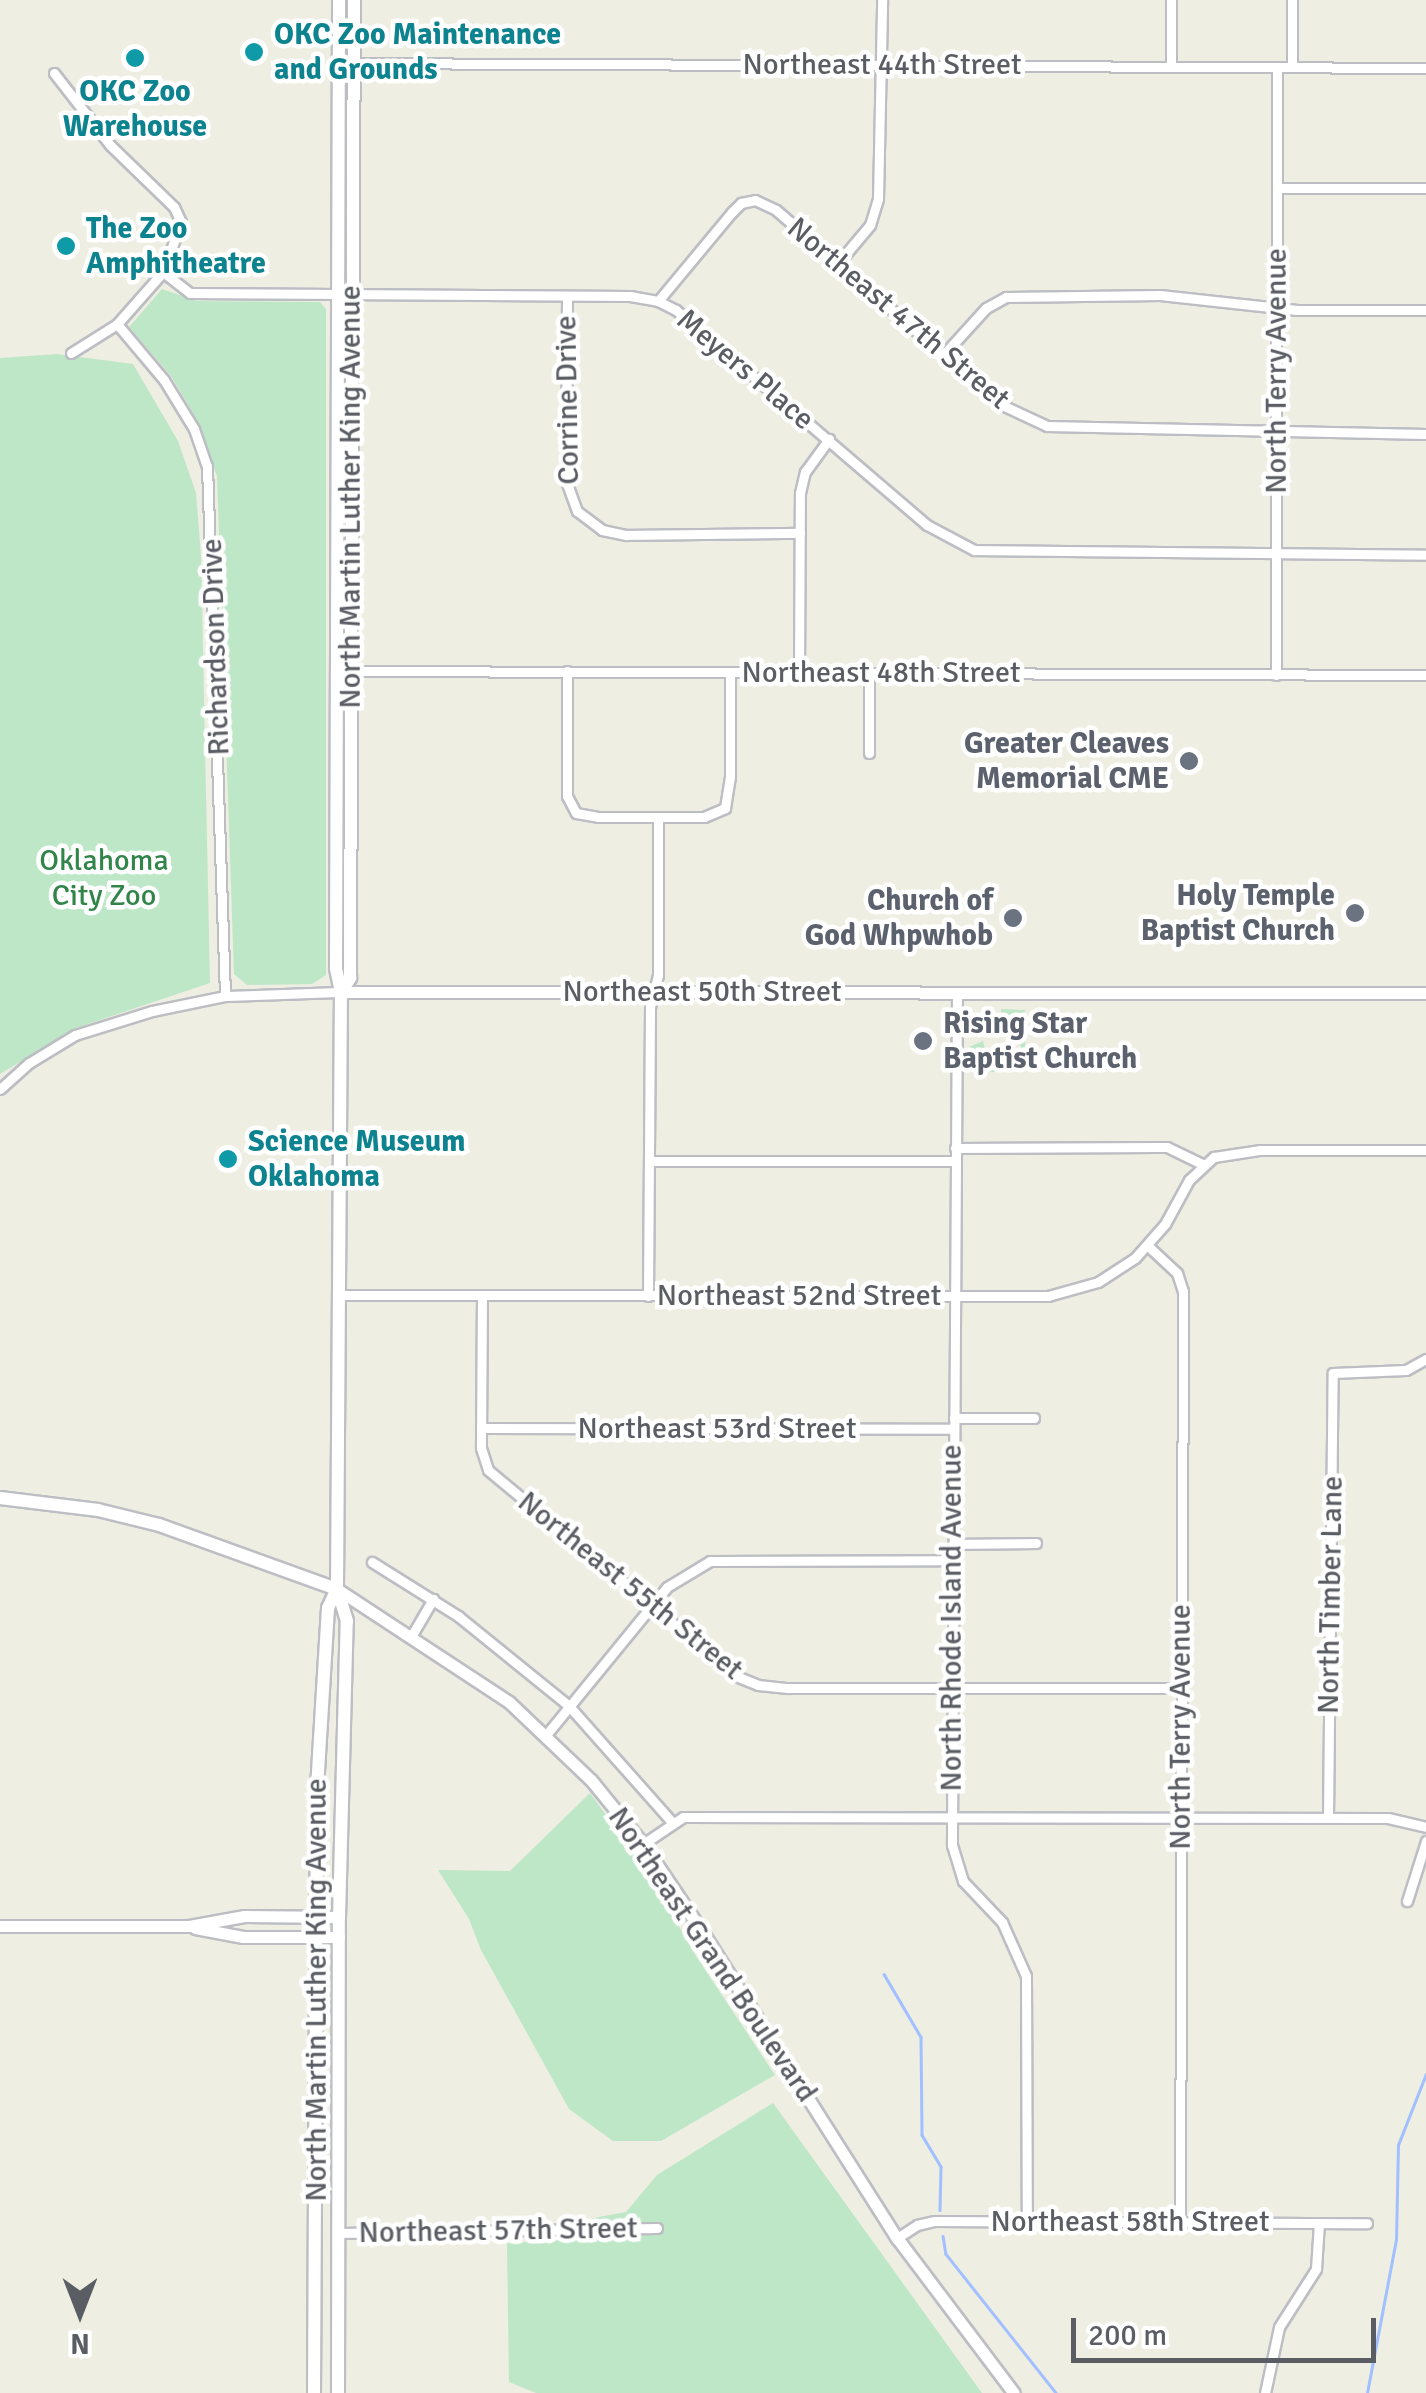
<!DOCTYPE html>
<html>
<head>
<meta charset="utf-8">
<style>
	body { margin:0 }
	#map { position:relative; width:1426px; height:2393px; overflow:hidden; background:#eeeee2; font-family:Signika,sans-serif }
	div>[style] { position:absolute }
	.green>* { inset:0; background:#bee7c7 }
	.stream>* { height:2.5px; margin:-1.25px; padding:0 1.25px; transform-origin:1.25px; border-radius:1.25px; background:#a2c0ff }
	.roads { filter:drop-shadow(2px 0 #bdbec4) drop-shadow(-2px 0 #bdbec4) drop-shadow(0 2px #bdbec4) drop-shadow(0 -2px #bdbec4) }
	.minor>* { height:9px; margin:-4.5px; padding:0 4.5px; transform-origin:4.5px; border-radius:4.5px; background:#fff }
	.tertiary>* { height:11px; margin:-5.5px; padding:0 5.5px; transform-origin:5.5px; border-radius:5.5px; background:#fff }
	.secondary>* { height:12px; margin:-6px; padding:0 6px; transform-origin:6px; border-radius:6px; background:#fff }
	.dots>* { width:28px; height:28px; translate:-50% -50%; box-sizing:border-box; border:5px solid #fff; border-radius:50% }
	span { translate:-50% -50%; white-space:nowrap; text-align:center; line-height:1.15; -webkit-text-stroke:9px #fff; paint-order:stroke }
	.culture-label { font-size:30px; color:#0d838f; font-weight:700 }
	.left { translate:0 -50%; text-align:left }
	.street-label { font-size:30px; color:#5b5d64 }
	.worship-label { font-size:30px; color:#5b616d; font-weight:700 }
	.right { translate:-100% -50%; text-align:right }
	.park-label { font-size:30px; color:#318549 }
	.north { position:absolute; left:30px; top:2263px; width:100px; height:100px; -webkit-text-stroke:8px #fff; paint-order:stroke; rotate:180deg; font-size:28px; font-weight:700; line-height:40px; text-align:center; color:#5b5d64 }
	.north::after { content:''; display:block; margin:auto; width:35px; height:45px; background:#5b5d64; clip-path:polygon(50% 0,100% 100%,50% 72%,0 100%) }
	.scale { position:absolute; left:1071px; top:2318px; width:305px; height:45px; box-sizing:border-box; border:5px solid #5b5d64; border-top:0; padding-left:12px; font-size:30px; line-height:35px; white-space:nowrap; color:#5b5d64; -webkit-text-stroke:8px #fff; paint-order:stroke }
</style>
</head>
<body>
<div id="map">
	<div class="green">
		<i style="clip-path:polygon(162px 289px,197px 301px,320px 302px,326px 309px,326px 975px,312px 984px,247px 985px,234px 974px,217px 476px,193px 413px,171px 376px,129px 327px)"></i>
		<i style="clip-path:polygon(57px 354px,133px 364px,178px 441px,196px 493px,201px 555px,210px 983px,76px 1028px,0 1074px,0 358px)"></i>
		<i style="clip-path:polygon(1001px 1009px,1025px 1010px,1025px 1072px,968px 1072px,969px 1047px,983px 1041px,989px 1064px,998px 1060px,1001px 1066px,1022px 1052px,1015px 1023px,1003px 1025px)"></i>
		<i style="clip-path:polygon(590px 1793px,649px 1874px,696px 1956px,775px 2075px,661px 2141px,613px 2141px,569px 2109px,481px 1950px,469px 1919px,438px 1870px,510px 1871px)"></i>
		<i style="clip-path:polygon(773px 2103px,982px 2393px,536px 2393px,509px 2382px,507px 2243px,578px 2239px,594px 2218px,626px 2212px,657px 2175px)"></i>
	</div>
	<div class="stream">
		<i style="left:884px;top:1974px;width:73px;rotate:59.6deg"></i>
		<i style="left:921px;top:2037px;width:98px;rotate:89.4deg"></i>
		<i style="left:922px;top:2135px;width:37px;rotate:59deg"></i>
		<i style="left:941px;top:2167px;width:43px;rotate:91.3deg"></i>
		<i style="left:943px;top:2236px;width:18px;rotate:81deg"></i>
		<i style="left:946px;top:2254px;width:177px;rotate:51.6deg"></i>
		<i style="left:1367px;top:2393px;width:156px;rotate:-79.3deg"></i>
		<i style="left:1396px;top:2240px;width:95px;rotate:-88.8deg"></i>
		<i style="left:1398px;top:2145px;width:76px;rotate:-68.5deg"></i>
	</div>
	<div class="roads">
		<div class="minor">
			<i style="left:339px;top:63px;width:1087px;rotate:0.26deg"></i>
			<i style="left:1171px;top:65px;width:65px;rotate:-90deg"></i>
			<i style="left:1292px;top:66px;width:66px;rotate:-90deg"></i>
			<i style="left:54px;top:73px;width:91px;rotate:52.1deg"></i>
			<i style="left:110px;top:145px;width:89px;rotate:44.1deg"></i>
			<i style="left:174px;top:207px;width:17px;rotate:65deg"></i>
			<i style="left:181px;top:222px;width:53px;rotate:109.8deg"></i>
			<i style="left:163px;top:272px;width:34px;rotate:38deg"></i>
			<i style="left:190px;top:293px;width:440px;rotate:0.4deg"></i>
			<i style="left:630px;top:296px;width:28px;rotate:10deg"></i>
			<i style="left:658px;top:301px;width:20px;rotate:27deg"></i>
			<i style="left:676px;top:310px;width:330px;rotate:40.6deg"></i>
			<i style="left:927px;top:525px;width:53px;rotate:28deg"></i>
			<i style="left:974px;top:550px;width:452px;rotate:0.6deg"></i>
			<i style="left:1277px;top:188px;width:149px"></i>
			<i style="left:838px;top:263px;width:50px;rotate:-49.9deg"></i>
			<i style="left:870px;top:225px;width:27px;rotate:-73deg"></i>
			<i style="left:878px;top:199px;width:199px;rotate:-88.8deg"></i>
			<i style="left:567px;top:297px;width:184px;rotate:90.3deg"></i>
			<i style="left:566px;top:481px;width:32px;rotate:70deg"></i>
			<i style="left:577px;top:511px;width:31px;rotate:37deg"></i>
			<i style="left:602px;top:530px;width:25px;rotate:12deg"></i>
			<i style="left:626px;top:535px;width:174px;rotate:-0.7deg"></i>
			<i style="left:658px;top:301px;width:116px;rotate:-50.3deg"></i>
			<i style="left:732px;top:212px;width:13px;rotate:-45deg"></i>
			<i style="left:741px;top:203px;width:14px;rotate:-12deg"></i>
			<i style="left:755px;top:200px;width:23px;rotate:25deg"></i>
			<i style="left:776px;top:210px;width:298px;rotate:40.8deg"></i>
			<i style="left:1002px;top:405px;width:50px;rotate:25deg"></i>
			<i style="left:1047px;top:426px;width:379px;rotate:1.2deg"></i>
			<i style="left:117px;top:324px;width:73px;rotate:50deg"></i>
			<i style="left:164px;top:380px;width:57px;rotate:58.5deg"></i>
			<i style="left:194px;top:429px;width:39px;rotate:71deg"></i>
			<i style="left:207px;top:466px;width:530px;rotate:88.05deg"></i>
			<i style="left:71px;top:353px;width:54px;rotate:-32.2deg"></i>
			<i style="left:117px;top:324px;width:69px;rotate:-48.5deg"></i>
			<i style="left:945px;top:353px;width:61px;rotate:-47.7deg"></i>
			<i style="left:986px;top:308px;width:23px;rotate:-29deg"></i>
			<i style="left:1006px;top:297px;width:154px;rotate:-0.7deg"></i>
			<i style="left:1160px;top:295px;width:138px;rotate:6.2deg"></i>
			<i style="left:1297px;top:310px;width:129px"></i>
			<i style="left:349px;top:671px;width:1077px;rotate:0.21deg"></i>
			<i style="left:567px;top:671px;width:125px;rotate:90deg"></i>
			<i style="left:567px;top:796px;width:19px;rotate:62deg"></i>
			<i style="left:576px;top:813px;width:22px;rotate:10deg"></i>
			<i style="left:598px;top:817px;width:106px"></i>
			<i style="left:704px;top:817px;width:23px;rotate:-23deg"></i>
			<i style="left:725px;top:808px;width:31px;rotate:-81deg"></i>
			<i style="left:730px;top:777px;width:105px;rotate:-90deg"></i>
			<i style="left:799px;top:672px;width:179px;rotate:-89.7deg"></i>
			<i style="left:800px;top:493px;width:22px;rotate:-77deg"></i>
			<i style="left:805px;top:472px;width:41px;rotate:-54deg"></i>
			<i style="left:1276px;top:675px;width:608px;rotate:-89.91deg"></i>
			<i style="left:869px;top:753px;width:81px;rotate:-90deg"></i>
			<i style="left:957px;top:992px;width:853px;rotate:90.34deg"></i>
			<i style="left:952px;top:1845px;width:38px;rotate:73deg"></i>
			<i style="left:963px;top:1881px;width:57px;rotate:46.4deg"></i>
			<i style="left:1002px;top:1922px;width:59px;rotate:66deg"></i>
			<i style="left:1026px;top:1976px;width:245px;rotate:89.8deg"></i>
			<i style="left:0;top:1089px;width:39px;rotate:-42deg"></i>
			<i style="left:29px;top:1063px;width:54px;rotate:-31.3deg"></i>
			<i style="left:75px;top:1035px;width:81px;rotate:-17.3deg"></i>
			<i style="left:152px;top:1011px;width:75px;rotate:-11.6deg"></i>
			<i style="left:225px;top:996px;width:116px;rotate:-2deg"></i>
			<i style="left:955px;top:1148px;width:212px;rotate:-0.3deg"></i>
			<i style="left:1167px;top:1147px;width:41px;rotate:25.9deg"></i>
			<i style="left:650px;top:1161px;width:305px"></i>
			<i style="left:1148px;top:1246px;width:40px;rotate:43deg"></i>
			<i style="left:1177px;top:1273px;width:19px;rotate:72deg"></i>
			<i style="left:1183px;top:1291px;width:931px;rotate:90.18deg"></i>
			<i style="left:337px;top:1295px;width:711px;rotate:0.08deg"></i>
			<i style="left:1048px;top:1296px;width:52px;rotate:-15.6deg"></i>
			<i style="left:1098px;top:1282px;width:44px;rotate:-33deg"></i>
			<i style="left:1135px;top:1258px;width:45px;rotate:-48.6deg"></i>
			<i style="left:1165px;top:1224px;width:50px;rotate:-61.4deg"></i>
			<i style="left:1189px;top:1180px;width:34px;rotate:-43deg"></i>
			<i style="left:1214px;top:1157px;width:47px;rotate:-8.7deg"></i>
			<i style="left:1260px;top:1150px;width:166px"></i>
			<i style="left:482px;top:1296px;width:152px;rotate:90.4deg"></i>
			<i style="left:481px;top:1448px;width:23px;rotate:72deg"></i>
			<i style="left:488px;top:1470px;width:322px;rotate:39.7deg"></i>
			<i style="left:736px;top:1676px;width:24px;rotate:22deg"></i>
			<i style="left:758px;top:1685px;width:30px;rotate:6deg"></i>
			<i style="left:788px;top:1688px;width:393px"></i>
			<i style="left:648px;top:1296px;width:289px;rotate:-89.6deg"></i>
			<i style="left:650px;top:1007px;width:33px;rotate:-76deg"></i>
			<i style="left:658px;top:975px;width:158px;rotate:-90deg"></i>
			<i style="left:954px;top:1418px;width:80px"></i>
			<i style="left:481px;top:1428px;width:472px;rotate:0.1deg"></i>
			<i style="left:953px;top:1544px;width:83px;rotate:-0.7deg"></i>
			<i style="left:372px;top:1562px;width:102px;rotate:32.1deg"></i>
			<i style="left:458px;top:1616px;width:143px;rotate:39deg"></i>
			<i style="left:569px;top:1706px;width:155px;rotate:48.4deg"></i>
			<i style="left:412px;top:1635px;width:42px;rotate:-59.7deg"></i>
			<i style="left:546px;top:1735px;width:191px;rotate:-50.7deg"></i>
			<i style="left:667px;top:1587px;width:50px;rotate:-31.2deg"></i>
			<i style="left:710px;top:1561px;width:243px;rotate:-0.2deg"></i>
			<i style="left:1328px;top:1817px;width:444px;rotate:-89.4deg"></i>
			<i style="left:1333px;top:1373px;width:73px;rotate:-2.4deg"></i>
			<i style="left:1406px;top:1370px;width:23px;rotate:-29deg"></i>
			<i style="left:643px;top:1844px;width:48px;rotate:-34deg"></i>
			<i style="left:683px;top:1817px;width:705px;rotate:0.08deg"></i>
			<i style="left:1388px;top:1818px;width:39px;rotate:13deg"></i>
			<i style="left:1407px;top:1901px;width:63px;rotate:-72.4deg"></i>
			<i style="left:339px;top:2233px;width:318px;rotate:-0.9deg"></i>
			<i style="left:897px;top:2238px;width:24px;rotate:-33deg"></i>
			<i style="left:917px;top:2225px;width:18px;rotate:-13deg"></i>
			<i style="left:935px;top:2221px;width:432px;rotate:0.3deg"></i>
			<i style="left:1265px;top:2393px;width:67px;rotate:-78deg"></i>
			<i style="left:1279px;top:2327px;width:69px;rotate:-57.5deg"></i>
			<i style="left:1316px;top:2269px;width:46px;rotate:-86.3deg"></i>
		</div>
		<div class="tertiary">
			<i style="left:341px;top:992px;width:1085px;rotate:0.05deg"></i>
			<i style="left:337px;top:1589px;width:206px;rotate:33.3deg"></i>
			<i style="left:509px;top:1702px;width:113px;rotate:43.6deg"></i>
			<i style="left:591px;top:1780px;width:82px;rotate:50.9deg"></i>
			<i style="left:643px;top:1844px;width:111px;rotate:56deg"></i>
			<i style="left:705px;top:1936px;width:358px;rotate:57.6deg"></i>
			<i style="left:897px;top:2238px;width:194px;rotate:53deg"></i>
			<i style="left:0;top:1926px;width:189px"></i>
			<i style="left:189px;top:1926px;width:56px;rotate:-10.3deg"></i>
			<i style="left:244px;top:1916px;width:95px;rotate:0.6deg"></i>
			<i style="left:195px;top:1928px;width:49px;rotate:10.6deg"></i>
			<i style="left:243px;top:1937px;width:96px"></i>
		</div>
		<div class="secondary">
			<i style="left:341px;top:992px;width:17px;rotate:-57deg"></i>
			<i style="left:350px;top:978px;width:978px;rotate:-89.77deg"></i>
			<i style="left:0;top:1498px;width:99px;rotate:7deg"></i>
			<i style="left:98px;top:1510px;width:63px;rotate:13.8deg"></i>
			<i style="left:159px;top:1525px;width:189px;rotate:19.8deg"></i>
			<i style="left:314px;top:2393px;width:605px;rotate:-89.72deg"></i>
			<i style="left:317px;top:1788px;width:180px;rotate:-86.5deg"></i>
			<i style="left:328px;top:1608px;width:21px;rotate:-65deg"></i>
			<i style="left:338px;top:2393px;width:476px;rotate:-89.9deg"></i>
			<i style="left:339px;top:1917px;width:296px;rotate:-88.5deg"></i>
			<i style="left:347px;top:1621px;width:34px;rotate:-107deg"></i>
			<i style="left:337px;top:1589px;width:597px;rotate:-89.62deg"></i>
			<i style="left:341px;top:992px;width:25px;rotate:-102deg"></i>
			<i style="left:336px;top:968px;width:968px;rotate:-89.82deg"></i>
		</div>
	</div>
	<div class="dots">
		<i style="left:254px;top:52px;background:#0f9aa8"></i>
		<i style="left:135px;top:58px;background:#0f9aa8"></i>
		<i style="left:66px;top:246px;background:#0f9aa8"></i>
		<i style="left:1189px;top:761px;background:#6b7280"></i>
		<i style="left:1355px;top:913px;background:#6b7280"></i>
		<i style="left:1013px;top:918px;background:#6b7280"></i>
		<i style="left:923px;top:1041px;background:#6b7280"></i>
		<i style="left:228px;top:1159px;background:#0f9aa8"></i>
	</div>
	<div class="culture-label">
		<span class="left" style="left:274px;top:52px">OKC Zoo Maintenance<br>and Grounds</span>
		<span style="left:135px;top:109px">OKC Zoo<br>Warehouse</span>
		<span class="left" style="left:86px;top:246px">The Zoo<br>Amphitheatre</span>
		<span class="left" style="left:248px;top:1159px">Science Museum<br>Oklahoma</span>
	</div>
	<div class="street-label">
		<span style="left:882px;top:65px">Northeast 44th Street</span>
		<span style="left:898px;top:314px;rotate:40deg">Northeast 47th Street</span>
		<span style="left:745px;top:370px;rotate:40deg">Meyers Place</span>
		<span style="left:1277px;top:371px;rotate:-90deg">North Terry Avenue</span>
		<span style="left:568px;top:400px;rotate:-91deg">Corrine Drive</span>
		<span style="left:351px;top:497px;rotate:-90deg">North Martin Luther King Avenue</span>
		<span style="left:216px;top:647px;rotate:-92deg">Richardson Drive</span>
		<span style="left:881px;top:673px">Northeast 48th Street</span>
		<span style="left:702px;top:992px">Northeast 50th Street</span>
		<span style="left:799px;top:1296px">Northeast 52nd Street</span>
		<span style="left:717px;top:1429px">Northeast 53rd Street</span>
		<span style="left:630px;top:1586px;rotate:39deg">Northeast 55th Street</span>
		<span style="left:1331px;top:1595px;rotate:-89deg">North Timber Lane</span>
		<span style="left:952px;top:1618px;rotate:-90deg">North Rhode Island Avenue</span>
		<span style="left:1181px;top:1727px;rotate:-90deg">North Terry Avenue</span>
		<span style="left:712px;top:1955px;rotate:56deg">Northeast Grand Boulevard</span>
		<span style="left:317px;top:1990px;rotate:-90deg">North Martin Luther King Avenue</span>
		<span style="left:1130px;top:2222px">Northeast 58th Street</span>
		<span style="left:498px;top:2231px;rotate:-1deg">Northeast 57th Street</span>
	</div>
	<div class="worship-label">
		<span class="right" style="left:1169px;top:761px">Greater Cleaves<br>Memorial CME</span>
		<span class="right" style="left:1335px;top:913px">Holy Temple<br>Baptist Church</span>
		<span class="right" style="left:993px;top:918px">Church of<br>God Whpwhob</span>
		<span class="left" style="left:943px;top:1041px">Rising Star<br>Baptist Church</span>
	</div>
	<div class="park-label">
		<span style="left:104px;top:878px">Oklahoma<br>City Zoo</span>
	</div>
	<div class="north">N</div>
	<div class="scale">200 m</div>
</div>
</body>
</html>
